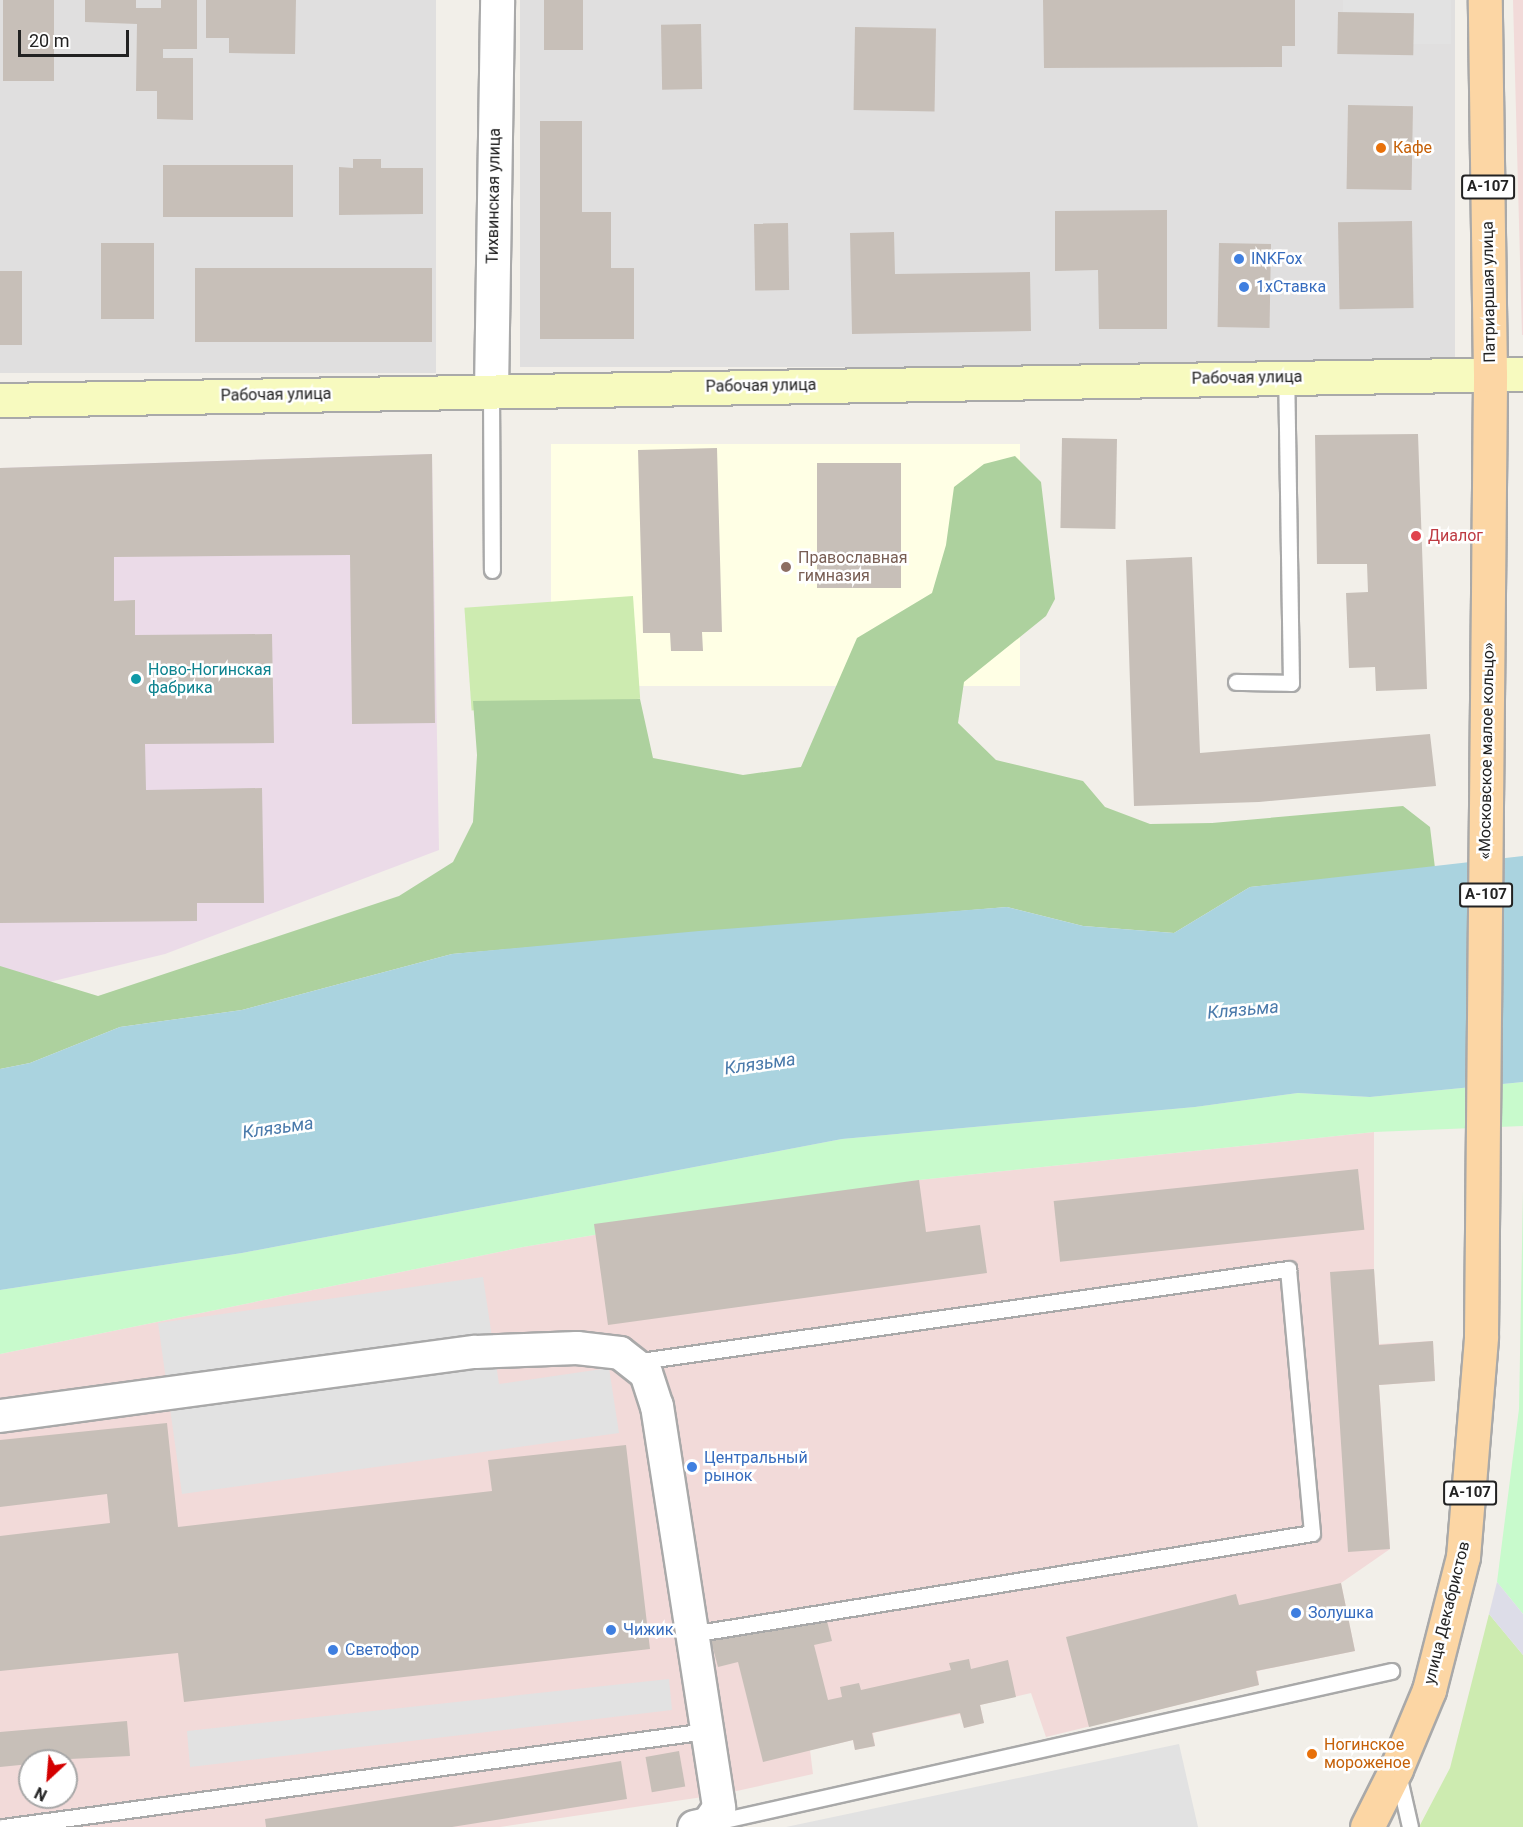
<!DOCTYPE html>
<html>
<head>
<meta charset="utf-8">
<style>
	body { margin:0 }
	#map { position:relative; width:1523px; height:1827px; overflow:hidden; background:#f2efe9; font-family:Roboto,sans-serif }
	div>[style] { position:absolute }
	.residential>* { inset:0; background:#e0dfdf; transform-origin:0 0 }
	.commercial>* { inset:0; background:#f2dad9 }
	.industrial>* { inset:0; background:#ebdbe8 }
	.education>* { inset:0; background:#ffffe5; transform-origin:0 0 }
	.grass>* { inset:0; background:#cdebb0; transform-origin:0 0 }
	.forest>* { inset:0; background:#add19e }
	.park>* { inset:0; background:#c8facc }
	.parking>* { inset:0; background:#e2e2e2; transform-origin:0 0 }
	.plaza>* { inset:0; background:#dddde8 }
	.water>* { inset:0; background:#aad3df }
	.building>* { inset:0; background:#c7bfb8; transform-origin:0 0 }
	.roads { filter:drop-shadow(2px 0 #a9a9a9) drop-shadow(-2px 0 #a9a9a9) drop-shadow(0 2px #a9a9a9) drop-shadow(0 -2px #a9a9a9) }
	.service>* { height:15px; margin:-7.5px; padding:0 7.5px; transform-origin:7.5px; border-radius:7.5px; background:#fff }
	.minor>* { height:32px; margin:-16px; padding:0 16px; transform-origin:16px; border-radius:16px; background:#fff }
	.tertiary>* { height:33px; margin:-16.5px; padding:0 16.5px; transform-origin:16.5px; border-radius:16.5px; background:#fff }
	.secondary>* { height:33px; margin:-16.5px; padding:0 16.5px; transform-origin:16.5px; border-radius:16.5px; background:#f7fabf }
	.primary>* { height:33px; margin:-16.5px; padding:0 16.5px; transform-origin:16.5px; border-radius:16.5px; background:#fcd6a4 }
	.dots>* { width:16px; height:16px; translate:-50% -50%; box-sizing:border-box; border:3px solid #fff; border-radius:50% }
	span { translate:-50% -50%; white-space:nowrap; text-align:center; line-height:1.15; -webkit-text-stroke:5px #fff; paint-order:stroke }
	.shield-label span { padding:2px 4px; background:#fff; border:2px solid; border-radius:4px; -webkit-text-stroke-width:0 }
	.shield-label { font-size:15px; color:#222; font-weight:700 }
	.food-label { font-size:16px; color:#c56008 }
	.left { translate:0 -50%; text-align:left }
	.street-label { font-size:16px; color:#222 }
	.shop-label { font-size:16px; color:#366cbe }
	.health-label { font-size:16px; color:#be3a42 }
	.education-label { font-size:16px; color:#785e54 }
	.culture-label { font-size:16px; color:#0d838f }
	.water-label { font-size:18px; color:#4a7aab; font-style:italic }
	.north { position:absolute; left:18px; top:1749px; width:60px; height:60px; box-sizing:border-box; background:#fff; border:2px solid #a7a7a7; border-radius:50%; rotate:206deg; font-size:16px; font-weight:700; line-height:24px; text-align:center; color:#222 }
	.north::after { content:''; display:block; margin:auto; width:21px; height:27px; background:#d40000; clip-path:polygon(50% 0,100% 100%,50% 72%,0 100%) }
	.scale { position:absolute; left:18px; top:30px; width:111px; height:27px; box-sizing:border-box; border:3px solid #222; border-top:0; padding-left:8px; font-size:18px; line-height:21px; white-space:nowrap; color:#222; -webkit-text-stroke:4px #fff; paint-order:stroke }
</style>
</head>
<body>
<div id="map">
	<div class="residential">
		<i style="left:0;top:0;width:436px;height:373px"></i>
		<i style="left:520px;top:0;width:935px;height:367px"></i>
	</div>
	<div class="commercial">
		<i style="clip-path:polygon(1513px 0,1523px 0,1523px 335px,1522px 335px)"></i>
		<i style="clip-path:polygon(evenodd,1374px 1132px,1374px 1269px,1379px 1344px,1433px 1341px,1435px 1381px,1379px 1385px,1390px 1549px,1341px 1583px,1355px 1651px,1257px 1671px,1259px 1685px,1046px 1737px,1031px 1693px,980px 1705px,984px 1723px,964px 1728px,960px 1714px,873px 1733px,875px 1746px,855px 1750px,853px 1740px,810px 1750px,813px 1774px,723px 1794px,500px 1827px,0 1827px,0 1354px,523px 1247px,919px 1180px,1374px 1132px,30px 1761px,66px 1761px,66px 1797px,30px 1797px,30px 1761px)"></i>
	</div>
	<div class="industrial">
		<i style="clip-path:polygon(432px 454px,439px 850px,165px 954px,0 994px,0 468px)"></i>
	</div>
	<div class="education">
		<i style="left:1020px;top:444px;width:242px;height:469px;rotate:90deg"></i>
	</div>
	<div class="grass">
		<i style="left:633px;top:596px;width:103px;height:169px;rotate:86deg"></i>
		<i style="clip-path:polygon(1489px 1614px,1523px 1655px,1523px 1827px,1419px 1827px,1450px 1768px)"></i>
	</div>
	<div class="forest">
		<i style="clip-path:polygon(1015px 456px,1041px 482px,1055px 599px,1046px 616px,964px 682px,958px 723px,996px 760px,1083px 781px,1105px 807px,1150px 824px,1212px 823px,1403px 806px,1430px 827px,1435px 868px,1250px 887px,1174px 933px,1083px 926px,1007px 907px,452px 954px,242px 1010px,120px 1027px,30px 1063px,0 1069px,0 966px,98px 996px,399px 896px,453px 862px,473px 822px,477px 755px,473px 701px,640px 699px,653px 758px,743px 775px,801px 767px,857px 638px,932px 593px,946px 545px,954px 487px,984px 464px)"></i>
	</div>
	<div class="park">
		<i style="clip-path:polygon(1523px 1082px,1523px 1126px,1374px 1132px,919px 1180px,523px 1247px,0 1354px,0 1290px,242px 1253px,842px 1139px,1195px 1107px,1298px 1093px,1370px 1097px)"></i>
		<i style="clip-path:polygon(1523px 1190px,1523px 1614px,1497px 1582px,1519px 1409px)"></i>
	</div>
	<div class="parking">
		<i style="left:1343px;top:0;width:108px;height:44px"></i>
		<i style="clip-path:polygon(483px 1277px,499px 1384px,609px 1368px,619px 1433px,182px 1494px,158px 1323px)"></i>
		<i style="clip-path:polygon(669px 1679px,672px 1710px,190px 1767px,187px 1731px)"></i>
		<i style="clip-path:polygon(1179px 1744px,1198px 1827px,786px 1827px)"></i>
	</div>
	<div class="plaza">
		<i style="clip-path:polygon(1497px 1582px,1523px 1614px,1523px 1655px,1489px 1614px)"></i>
	</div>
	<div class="water">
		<i style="clip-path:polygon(1523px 856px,1523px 1082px,1370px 1097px,1298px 1093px,1195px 1107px,842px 1139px,242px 1253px,0 1290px,0 1069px,30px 1063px,120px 1027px,242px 1010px,452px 954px,699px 931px,1007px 907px,1083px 926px,1174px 933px,1250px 887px)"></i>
	</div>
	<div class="building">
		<i style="left:3px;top:0;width:51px;height:81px"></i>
		<i style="clip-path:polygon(85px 0,136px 0,136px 8px,161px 8px,161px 0,197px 0,197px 49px,163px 49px,163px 58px,193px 58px,193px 120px,157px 119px,157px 91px,136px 91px,137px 24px,85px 22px)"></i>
		<i style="clip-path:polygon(206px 0,296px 0,295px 54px,229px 53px,229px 38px,206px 38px)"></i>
		<i style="left:544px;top:0;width:39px;height:50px"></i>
		<i style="clip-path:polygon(1043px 0,1295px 0,1295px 46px,1282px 46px,1282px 67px,1044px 68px)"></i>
		<i style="left:1338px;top:12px;width:76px;height:42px;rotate:1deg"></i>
		<i style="left:701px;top:24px;width:65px;height:40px;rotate:89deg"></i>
		<i style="left:855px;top:27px;width:81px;height:83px;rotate:1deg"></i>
		<i style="left:1348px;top:105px;width:65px;height:84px;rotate:1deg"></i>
		<i style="clip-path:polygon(540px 121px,582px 121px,582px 212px,611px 212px,611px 268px,634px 268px,634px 339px,540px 339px)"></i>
		<i style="clip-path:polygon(353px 159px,381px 159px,381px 168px,423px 168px,423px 214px,339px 215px,339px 167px,353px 168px)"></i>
		<i style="left:163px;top:165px;width:130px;height:52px"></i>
		<i style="clip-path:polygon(1167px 210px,1167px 329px,1099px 329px,1098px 270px,1055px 271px,1055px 211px)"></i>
		<i style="left:1412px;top:221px;width:87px;height:74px;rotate:89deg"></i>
		<i style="left:788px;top:223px;width:67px;height:34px;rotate:89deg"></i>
		<i style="clip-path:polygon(894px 232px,895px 274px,1030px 272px,1031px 331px,852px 334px,850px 233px)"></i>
		<i style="left:101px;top:243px;width:53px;height:76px"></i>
		<i style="left:1219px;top:243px;width:52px;height:84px;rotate:1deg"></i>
		<i style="left:432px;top:268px;width:74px;height:237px;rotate:90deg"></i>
		<i style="left:0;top:271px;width:22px;height:74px"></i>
		<i style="clip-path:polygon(1418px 434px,1427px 689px,1376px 691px,1375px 667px,1349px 668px,1346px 593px,1368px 592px,1367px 564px,1317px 564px,1315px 435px)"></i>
		<i style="left:1062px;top:438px;width:55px;height:90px;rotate:1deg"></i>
		<i style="clip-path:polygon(717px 448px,722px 632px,702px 632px,703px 651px,671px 651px,670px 633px,643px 633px,638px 450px)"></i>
		<i style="clip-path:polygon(432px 454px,435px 723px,352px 724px,350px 555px,114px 557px,114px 601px,135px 600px,135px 635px,272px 634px,274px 743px,145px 744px,146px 790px,262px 788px,264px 903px,197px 903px,197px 921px,0 923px,0 468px)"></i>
		<i style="left:817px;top:463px;width:84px;height:125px"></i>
		<i style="clip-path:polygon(1192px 557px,1200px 753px,1430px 734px,1436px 786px,1259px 802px,1134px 806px,1126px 560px)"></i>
		<i style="left:1358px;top:1169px;width:61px;height:306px;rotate:84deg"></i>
		<i style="clip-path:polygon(919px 1180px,926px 1232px,980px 1225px,987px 1273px,608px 1325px,594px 1224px)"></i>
		<i style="clip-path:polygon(1374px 1269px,1379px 1345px,1433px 1341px,1435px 1381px,1379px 1385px,1390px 1549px,1348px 1552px,1330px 1272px)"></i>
		<i style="clip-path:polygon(167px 1423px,178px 1527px,492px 1491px,488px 1460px,626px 1445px,650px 1649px,184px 1702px,178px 1653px,0 1671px,0 1536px,110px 1523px,107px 1494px,0 1507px,0 1440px)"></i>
		<i style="clip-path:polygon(1341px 1583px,1355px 1651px,1256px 1671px,1259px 1685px,1089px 1727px,1066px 1637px,1236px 1594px,1239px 1605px)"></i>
		<i style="clip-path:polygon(825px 1613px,832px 1641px,814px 1645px,828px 1700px,842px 1697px,840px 1687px,859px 1683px,861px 1690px,951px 1670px,949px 1663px,969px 1659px,971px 1669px,1008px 1660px,1016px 1697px,980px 1705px,984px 1723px,964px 1728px,960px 1713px,872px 1733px,875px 1746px,855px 1750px,853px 1740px,763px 1762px,738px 1662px,718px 1667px,711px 1641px)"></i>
		<i style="clip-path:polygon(127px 1721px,130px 1756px,30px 1761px,30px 1764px,0 1767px,0 1732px)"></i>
		<i style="left:679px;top:1751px;width:36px;height:34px;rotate:80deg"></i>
		<i style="clip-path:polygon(621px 1761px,627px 1799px,452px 1827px,266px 1827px,265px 1819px)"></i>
	</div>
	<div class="roads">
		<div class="service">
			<i style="left:491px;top:391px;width:179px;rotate:89.7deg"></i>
			<i style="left:1236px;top:682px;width:55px;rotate:1deg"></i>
			<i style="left:1291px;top:683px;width:305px;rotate:-90.9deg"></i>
			<i style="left:633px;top:1362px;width:662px;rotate:-8.08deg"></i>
			<i style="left:1288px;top:1269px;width:265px;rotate:84.8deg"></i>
			<i style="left:1312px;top:1533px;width:628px;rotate:170.75deg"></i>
			<i style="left:1398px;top:1774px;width:54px;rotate:77.2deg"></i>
			<i style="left:711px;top:1823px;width:697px;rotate:-12.6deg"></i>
			<i style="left:3px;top:1827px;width:711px;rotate:-7.77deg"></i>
		</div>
		<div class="minor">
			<i style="left:0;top:1416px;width:480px;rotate:-7.7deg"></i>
			<i style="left:476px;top:1352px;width:101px;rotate:-2.3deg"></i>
			<i style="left:577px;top:1348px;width:43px;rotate:6.6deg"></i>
			<i style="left:620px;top:1353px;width:33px;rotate:38deg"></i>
			<i style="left:646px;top:1373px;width:35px;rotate:72deg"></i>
			<i style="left:657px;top:1406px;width:407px;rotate:81.2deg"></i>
			<i style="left:719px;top:1808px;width:19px;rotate:125deg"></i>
			<i style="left:708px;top:1824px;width:14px;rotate:168deg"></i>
		</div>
		<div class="tertiary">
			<i style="left:491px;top:391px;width:391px;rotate:-89.1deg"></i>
		</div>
		<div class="secondary">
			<i style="left:0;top:400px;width:1523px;rotate:-0.98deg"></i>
		</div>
		<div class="primary">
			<i style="left:1367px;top:1827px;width:65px;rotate:-63.4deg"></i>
			<i style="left:1396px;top:1769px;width:86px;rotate:-67.3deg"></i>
			<i style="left:1429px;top:1690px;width:137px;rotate:-75.7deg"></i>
			<i style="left:1463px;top:1557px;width:222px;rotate:-85.3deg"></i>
			<i style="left:1481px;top:1336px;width:961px;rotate:-89.46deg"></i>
			<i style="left:1490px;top:375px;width:375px;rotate:-90.8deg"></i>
		</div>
	</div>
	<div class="dots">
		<i style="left:1381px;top:148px;background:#e8710a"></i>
		<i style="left:1239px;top:259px;background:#3f7fe0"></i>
		<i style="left:1244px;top:287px;background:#3f7fe0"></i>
		<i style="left:1416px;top:536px;background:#e0444e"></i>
		<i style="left:786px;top:567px;background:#8d6e63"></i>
		<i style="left:136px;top:679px;background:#0f9aa8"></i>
		<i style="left:692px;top:1467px;background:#3f7fe0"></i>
		<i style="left:1296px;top:1613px;background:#3f7fe0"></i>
		<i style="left:611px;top:1630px;background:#3f7fe0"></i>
		<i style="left:333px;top:1650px;background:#3f7fe0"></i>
		<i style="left:1312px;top:1754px;background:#e8710a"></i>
	</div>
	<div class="shield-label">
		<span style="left:1488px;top:187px">А-107</span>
		<span style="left:1486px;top:895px">А-107</span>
		<span style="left:1470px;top:1493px">А-107</span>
	</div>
	<div class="food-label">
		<span class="left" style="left:1393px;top:148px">Кафе</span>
		<span class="left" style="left:1324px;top:1754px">Ногинское<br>мороженое</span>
	</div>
	<div class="street-label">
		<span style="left:494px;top:196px;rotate:-89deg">Тихвинская улица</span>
		<span style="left:1489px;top:292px;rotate:-91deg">Патриаршая улица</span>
		<span style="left:1247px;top:378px;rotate:-1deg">Рабочая улица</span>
		<span style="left:761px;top:386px;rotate:-1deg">Рабочая улица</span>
		<span style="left:276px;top:395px;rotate:-1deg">Рабочая улица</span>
		<span style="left:1487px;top:751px;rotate:-89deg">«Московское малое кольцо»</span>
		<span style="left:1447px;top:1613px;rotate:-76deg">улица Декабристов</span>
	</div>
	<div class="shop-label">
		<span class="left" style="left:1251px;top:259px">INKFox</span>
		<span class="left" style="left:1256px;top:287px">1xСтавка</span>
		<span class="left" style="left:704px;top:1467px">Центральный<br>рынок</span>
		<span class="left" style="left:1308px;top:1613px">Золушка</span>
		<span class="left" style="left:623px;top:1630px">Чижик</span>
		<span class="left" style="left:345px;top:1650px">Светофор</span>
	</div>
	<div class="health-label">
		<span class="left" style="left:1428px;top:536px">Диалог</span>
	</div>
	<div class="education-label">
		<span class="left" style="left:798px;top:567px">Православная<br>гимназия</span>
	</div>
	<div class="culture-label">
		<span class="left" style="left:148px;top:679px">Ново-Ногинская<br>фабрика</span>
	</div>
	<div class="water-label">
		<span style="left:1243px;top:1010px;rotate:-5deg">Клязьма</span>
		<span style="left:760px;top:1064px;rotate:-8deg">Клязьма</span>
		<span style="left:278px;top:1128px;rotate:-8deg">Клязьма</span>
	</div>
	<div class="north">N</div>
	<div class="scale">20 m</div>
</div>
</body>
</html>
